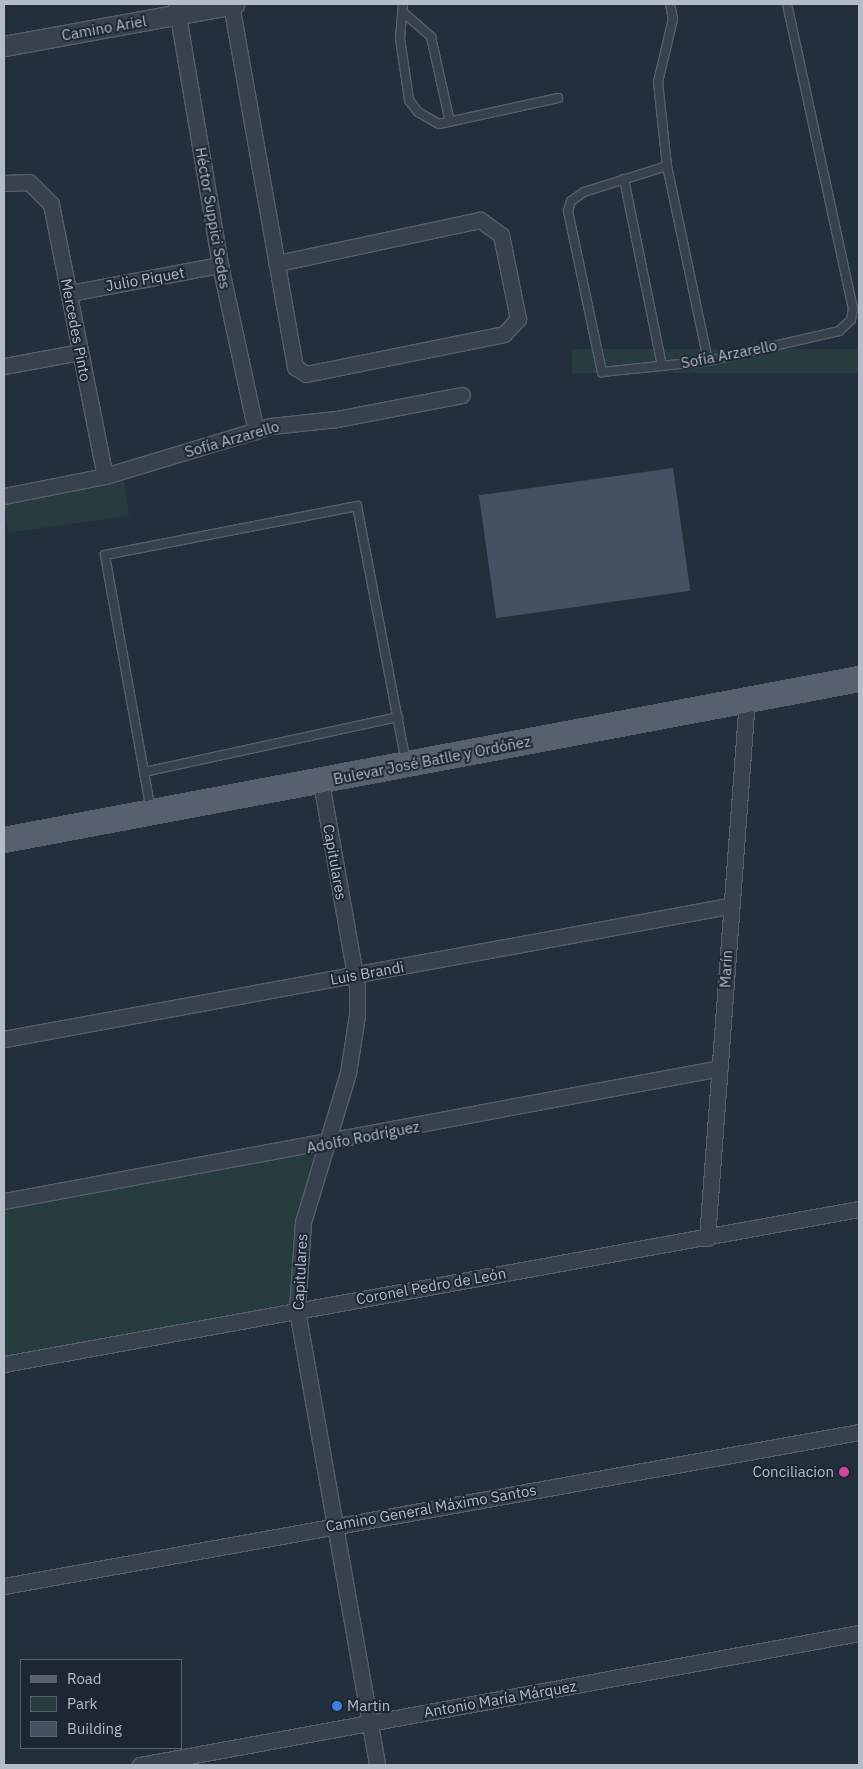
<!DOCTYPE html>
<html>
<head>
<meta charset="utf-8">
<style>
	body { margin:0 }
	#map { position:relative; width:863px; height:1769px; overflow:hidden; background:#242f3e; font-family:"IBM Plex Sans",sans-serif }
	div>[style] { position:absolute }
	.green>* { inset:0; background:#263c3f; transform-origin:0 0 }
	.building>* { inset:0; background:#455162; transform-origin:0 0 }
	.roads { filter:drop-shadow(1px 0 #565f6c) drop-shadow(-1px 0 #565f6c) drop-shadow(0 1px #565f6c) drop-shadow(0 -1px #565f6c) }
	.service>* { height:8px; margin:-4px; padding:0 4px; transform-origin:4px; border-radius:4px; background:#38414e }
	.minor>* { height:15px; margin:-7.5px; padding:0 7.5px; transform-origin:7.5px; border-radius:7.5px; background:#38414e }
	.tertiary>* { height:19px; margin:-9.5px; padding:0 9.5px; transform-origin:9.5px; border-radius:9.5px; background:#38414e }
	.primary>* { height:24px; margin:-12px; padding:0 12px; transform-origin:12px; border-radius:12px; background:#56606e }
	.dots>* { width:14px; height:14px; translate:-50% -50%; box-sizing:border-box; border:2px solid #1d2633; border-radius:50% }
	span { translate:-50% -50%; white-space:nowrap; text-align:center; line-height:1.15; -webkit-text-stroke:4px #1d2633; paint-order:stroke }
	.street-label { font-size:15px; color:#b4bcc9 }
	.poi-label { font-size:15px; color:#b4bcc9 }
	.right { translate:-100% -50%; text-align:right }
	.left { translate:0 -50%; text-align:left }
	.frame { position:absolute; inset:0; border:5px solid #b4bcc9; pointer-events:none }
	.legend { position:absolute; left:20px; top:1659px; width:162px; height:90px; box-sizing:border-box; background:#1d2633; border:1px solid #59626f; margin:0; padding:6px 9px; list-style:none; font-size:15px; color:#b4bcc9 }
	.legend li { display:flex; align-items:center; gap:10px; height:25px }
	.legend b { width:25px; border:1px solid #59626f }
</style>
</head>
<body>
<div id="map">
	<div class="green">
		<i style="left:859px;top:349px;width:24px;height:287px;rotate:90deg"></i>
		<i style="left:124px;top:480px;width:36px;height:122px;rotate:82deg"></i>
		<i style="clip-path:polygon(306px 1152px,316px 1157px,291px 1304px,4px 1359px,4px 1209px)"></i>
	</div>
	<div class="building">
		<i style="left:673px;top:468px;width:124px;height:196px;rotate:82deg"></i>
	</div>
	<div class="roads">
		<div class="service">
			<i style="left:403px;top:4px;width:34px;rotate:95deg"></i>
			<i style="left:400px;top:38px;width:63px;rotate:81.7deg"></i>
			<i style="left:409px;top:100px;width:15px;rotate:53deg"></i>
			<i style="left:418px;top:112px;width:24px;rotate:30deg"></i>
			<i style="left:439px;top:124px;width:122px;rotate:-12.3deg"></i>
			<i style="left:670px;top:4px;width:15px;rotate:79deg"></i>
			<i style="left:673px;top:19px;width:65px;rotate:103.4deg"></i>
			<i style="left:658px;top:82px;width:84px;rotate:83.9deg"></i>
			<i style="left:667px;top:166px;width:199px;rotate:78.1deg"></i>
			<i style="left:405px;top:14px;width:35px;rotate:41deg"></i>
			<i style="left:431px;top:37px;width:87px;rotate:77.4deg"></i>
			<i style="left:667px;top:166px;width:87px;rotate:162.6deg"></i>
			<i style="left:584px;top:192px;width:16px;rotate:145deg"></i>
			<i style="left:571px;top:201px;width:10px;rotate:107deg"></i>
			<i style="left:568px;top:211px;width:165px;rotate:78.1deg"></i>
			<i style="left:602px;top:372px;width:107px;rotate:-5.9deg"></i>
			<i style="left:708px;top:361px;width:134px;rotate:-12.9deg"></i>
			<i style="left:839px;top:331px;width:16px;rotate:-43deg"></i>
			<i style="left:851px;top:320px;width:11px;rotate:-80deg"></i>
			<i style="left:853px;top:309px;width:312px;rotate:-102.2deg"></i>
			<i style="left:624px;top:179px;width:190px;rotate:78.5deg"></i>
			<i style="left:144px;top:772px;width:260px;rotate:-12.2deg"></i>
			<i style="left:151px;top:811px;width:260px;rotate:-100.2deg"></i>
			<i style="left:105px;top:555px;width:257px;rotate:-11deg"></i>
			<i style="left:357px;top:506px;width:261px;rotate:79.2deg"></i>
		</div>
		<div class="minor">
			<i style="left:176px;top:4px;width:265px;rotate:80.4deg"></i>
			<i style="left:220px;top:265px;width:170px;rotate:77.8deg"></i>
			<i style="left:231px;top:4px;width:369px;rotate:80deg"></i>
			<i style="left:295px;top:367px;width:13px;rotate:32deg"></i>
			<i style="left:306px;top:374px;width:202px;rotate:-11.4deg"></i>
			<i style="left:504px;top:334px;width:21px;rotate:-47deg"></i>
			<i style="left:518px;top:319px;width:86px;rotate:-101.4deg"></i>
			<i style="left:501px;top:235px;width:26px;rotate:-144deg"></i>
			<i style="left:480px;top:220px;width:208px;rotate:168deg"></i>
			<i style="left:4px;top:183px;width:25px;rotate:-2deg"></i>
			<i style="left:29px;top:182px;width:31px;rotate:45deg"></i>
			<i style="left:51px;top:204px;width:277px;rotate:78.8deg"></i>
			<i style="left:70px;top:293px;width:153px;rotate:-10.6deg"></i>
			<i style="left:4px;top:366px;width:77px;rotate:-10.4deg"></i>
			<i style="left:4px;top:496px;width:103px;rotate:-11.2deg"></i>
			<i style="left:105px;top:476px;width:173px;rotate:-16.8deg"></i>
			<i style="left:271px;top:426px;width:66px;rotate:-6.1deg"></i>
			<i style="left:337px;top:419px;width:127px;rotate:-10.9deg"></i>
			<i style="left:321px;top:782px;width:208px;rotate:80deg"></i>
			<i style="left:357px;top:987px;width:28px;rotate:90deg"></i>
			<i style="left:357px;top:1015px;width:59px;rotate:98.8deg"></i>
			<i style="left:348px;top:1073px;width:156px;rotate:106.8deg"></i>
			<i style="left:303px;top:1222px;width:88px;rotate:93.9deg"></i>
			<i style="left:297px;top:1310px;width:462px;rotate:80deg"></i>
			<i style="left:4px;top:1039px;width:737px;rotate:-10.4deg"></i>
			<i style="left:4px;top:1201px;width:728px;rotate:-10.52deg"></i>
			<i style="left:707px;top:1238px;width:540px;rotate:-85.76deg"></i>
			<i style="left:4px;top:1364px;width:869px;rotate:-10.28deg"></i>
			<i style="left:4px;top:1586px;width:869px;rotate:-10.21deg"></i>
			<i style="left:140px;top:1765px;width:731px;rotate:-10.4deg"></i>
		</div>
		<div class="tertiary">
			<i style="left:4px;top:46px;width:234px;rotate:-10.3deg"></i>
		</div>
		<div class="primary">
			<i style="left:4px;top:840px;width:870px;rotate:-10.66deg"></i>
		</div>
	</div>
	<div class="dots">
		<i style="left:844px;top:1472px;background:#d1479c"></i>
		<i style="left:337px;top:1706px;background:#3f7fe0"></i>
	</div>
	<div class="street-label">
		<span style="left:104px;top:28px;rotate:-10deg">Camino Ariel</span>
		<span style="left:213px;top:218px;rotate:80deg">Héctor Suppici Sedes</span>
		<span style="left:145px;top:279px;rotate:-10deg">Julio Piquet</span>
		<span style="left:76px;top:330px;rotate:79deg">Mercedes Pinto</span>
		<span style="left:729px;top:354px;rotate:-11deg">Sofía Arzarello</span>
		<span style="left:232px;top:439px;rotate:-16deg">Sofía Arzarello</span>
		<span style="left:432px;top:760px;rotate:-11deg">Bulevar José Batlle y Ordóñez</span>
		<span style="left:335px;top:862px;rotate:80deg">Capitulares</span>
		<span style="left:726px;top:969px;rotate:-87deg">Marín</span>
		<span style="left:367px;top:973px;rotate:-10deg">Luis Brandi</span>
		<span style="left:363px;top:1137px;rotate:-11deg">Adolfo Rodríguez</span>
		<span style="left:300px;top:1272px;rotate:-87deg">Capitulares</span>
		<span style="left:431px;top:1286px;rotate:-10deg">Coronel Pedro de León</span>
		<span style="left:431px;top:1508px;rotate:-10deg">Camino General Máximo Santos</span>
		<span style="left:500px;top:1699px;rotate:-10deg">Antonio María Márquez</span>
	</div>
	<div class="poi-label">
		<span class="right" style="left:834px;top:1472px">Conciliacion</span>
		<span class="left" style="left:347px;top:1706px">Martin</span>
	</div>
	<div class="frame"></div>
	<ul class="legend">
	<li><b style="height:6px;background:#56606e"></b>Road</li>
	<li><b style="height:14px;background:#263c3f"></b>Park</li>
	<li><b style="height:14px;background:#455162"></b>Building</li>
	</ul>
</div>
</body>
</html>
